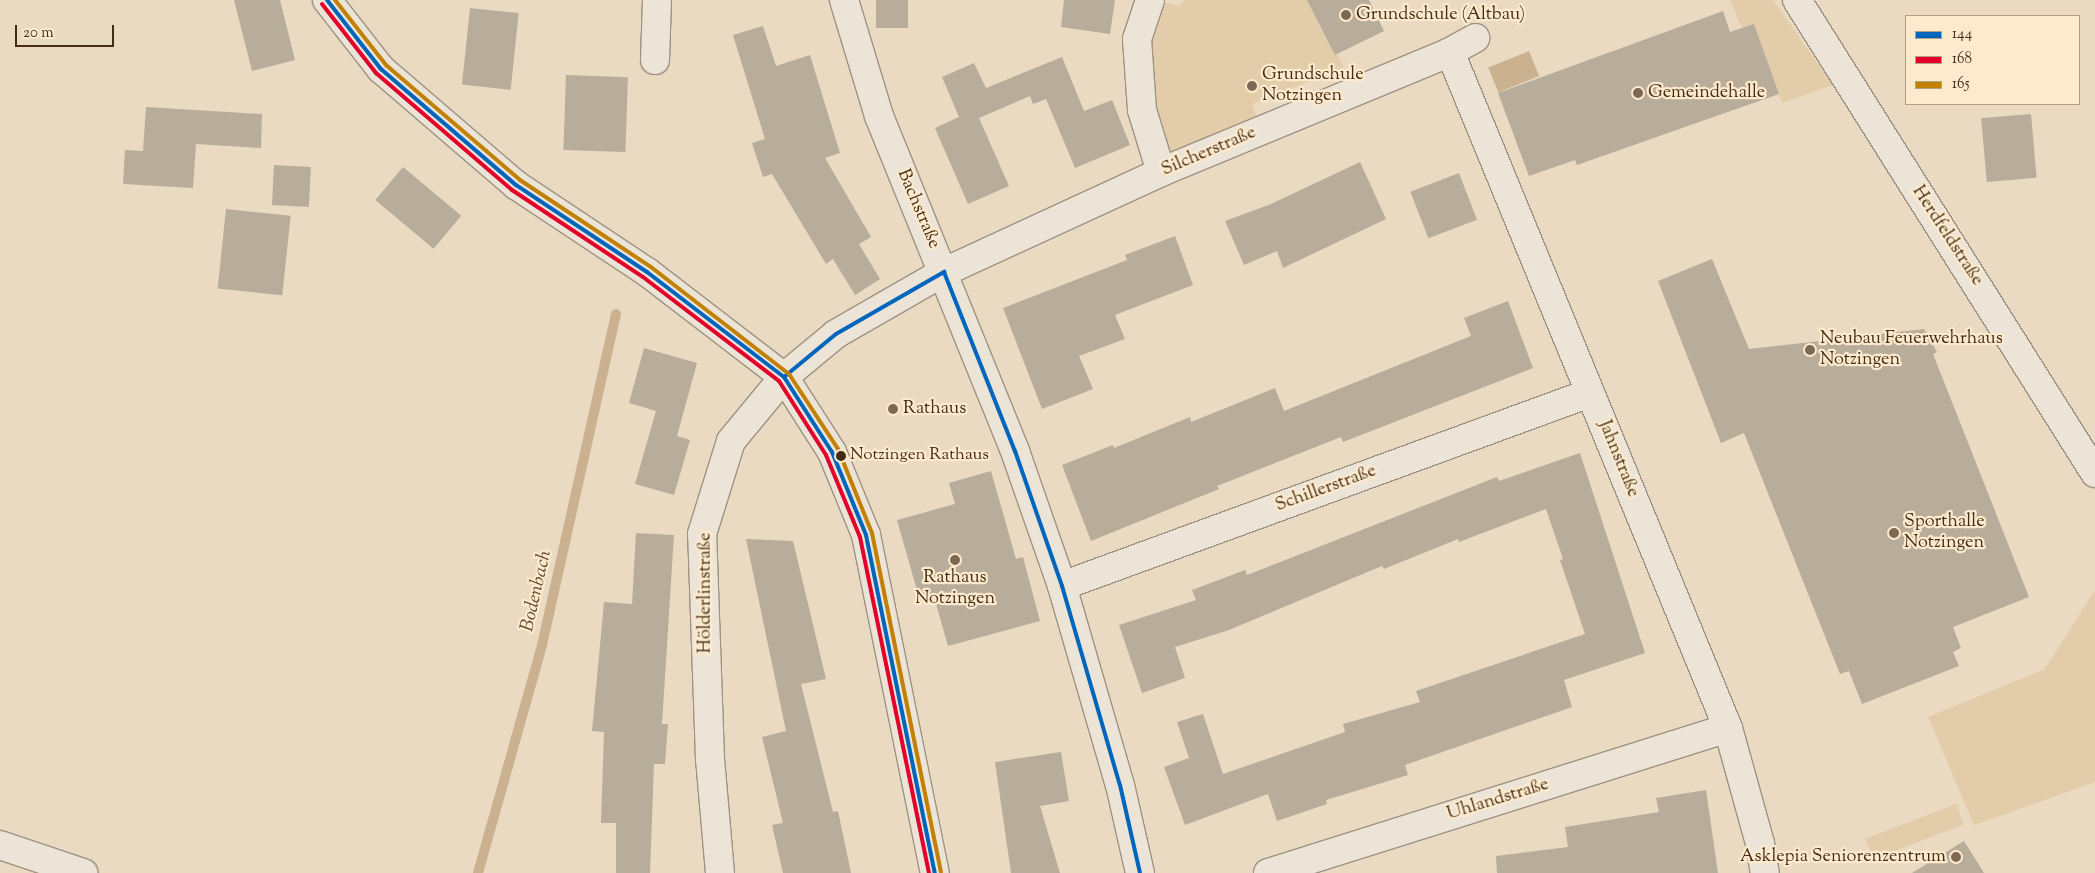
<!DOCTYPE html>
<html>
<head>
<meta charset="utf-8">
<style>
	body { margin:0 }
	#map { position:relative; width:2095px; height:873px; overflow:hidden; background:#eadac2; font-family:"Sorts Mill Goudy",serif }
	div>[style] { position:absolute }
	.green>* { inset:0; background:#e2ccaa; transform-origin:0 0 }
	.water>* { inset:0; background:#cab291; transform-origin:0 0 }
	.stream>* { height:10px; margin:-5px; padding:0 5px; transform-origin:5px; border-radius:5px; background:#cab291 }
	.building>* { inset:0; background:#b8ac9a; transform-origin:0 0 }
	.roads { filter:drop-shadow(1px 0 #9e9282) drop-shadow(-1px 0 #9e9282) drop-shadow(0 1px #9e9282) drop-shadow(0 -1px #9e9282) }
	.minor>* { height:28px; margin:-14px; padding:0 14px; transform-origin:14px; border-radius:14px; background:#ede4d8 }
	.tertiary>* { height:28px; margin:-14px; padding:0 14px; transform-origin:14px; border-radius:14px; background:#ede4d8 }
	.bus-1>* { height:4px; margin:-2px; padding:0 2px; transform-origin:2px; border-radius:2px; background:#0065bd }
	.bus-2>* { height:4px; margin:-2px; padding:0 2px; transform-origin:2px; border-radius:2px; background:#e4002b }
	.bus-3>* { height:4px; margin:-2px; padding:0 2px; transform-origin:2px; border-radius:2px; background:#c18107 }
	.dots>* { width:14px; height:14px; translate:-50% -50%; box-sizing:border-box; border:2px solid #fdeacc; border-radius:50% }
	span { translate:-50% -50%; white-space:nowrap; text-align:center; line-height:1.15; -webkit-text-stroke:4.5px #fdeacc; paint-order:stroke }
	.bus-label { font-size:17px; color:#422c17 }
	.left { translate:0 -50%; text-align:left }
	.poi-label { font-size:18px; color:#422c17 }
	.right { translate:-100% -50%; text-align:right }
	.street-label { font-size:18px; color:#422c17 }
	.water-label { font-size:19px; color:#614930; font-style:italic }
	.legend { position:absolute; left:1905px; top:15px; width:175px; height:90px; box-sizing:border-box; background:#fdeacc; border:1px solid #b29e84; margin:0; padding:6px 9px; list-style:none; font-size:15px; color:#422c17 }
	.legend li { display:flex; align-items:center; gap:10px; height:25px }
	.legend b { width:25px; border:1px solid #b29e84 }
	.scale { position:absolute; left:15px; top:25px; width:99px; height:22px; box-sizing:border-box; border:2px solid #422c17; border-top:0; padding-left:6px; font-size:15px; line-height:18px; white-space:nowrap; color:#422c17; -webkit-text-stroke:4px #fdeacc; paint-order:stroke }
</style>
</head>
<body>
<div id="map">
	<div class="green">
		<i style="clip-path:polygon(1150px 0,1180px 6px,1184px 0,1309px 0,1344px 67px,1252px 104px,1261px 130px,1161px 172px,1142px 110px)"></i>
		<i style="clip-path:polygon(1730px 0,1773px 0,1833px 85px,1782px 103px,1754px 24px,1742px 28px)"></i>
		<i style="clip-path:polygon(2095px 590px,2095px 782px,1974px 825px,1928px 717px,2045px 669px)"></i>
		<i style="left:1956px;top:804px;width:22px;height:97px;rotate:69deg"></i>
	</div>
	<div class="water">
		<i style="left:1529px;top:51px;width:27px;height:44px;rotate:68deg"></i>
	</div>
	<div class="stream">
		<i style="left:478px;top:873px;width:237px;rotate:-74.3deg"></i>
		<i style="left:542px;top:645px;width:339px;rotate:-77.4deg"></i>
	</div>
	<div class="building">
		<i style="clip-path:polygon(234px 0,280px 0,295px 60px,252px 71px)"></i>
		<i style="left:876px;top:0;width:32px;height:28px"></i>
		<i style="clip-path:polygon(1064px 0,1115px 0,1110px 34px,1061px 27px)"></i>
		<i style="clip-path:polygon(1307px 0,1369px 0,1384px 31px,1335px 55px)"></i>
		<i style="left:470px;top:8px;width:49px;height:77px;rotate:6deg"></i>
		<i style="clip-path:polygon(1723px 11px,1730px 32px,1754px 24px,1779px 94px,1577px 165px,1575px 160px,1529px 176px,1498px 93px)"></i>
		<i style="clip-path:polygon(763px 26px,776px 66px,810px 55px,840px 153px,825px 158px,871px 237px,859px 244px,880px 279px,855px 295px,833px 259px,826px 264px,772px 174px,763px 177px,752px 143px,765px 139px,733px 35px)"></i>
		<i style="clip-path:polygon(1062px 57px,1084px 111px,1112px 100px,1130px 145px,1075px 168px,1046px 99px,1033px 104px,1030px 96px,979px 118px,1009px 186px,968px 204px,935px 128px,959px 117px,942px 77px,974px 63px,986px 88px)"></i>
		<i style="left:566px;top:75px;width:62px;height:75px;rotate:2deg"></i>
		<i style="clip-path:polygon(146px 107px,262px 114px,261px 148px,196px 144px,193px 188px,123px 184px,125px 150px,143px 151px)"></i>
		<i style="left:2031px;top:114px;width:64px;height:50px;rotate:85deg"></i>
		<i style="clip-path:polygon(1360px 162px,1386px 219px,1283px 268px,1277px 251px,1244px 265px,1225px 221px,1271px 204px)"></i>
		<i style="left:274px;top:165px;width:37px;height:40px;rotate:3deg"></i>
		<i style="left:403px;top:167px;width:76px;height:43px;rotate:40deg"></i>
		<i style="left:1459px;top:173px;width:50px;height:52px;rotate:69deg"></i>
		<i style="left:226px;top:209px;width:65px;height:80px;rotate:6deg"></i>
		<i style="clip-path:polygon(1175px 236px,1193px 285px,1115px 315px,1125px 339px,1079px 356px,1093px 389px,1042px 409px,1003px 308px,1127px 260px,1125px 255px)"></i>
		<i style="clip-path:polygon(1712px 259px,1749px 349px,1924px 329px,1937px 352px,1933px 354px,2029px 597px,1953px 627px,1961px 648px,1953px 652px,1959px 666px,1862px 704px,1849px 671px,1840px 674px,1744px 433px,1721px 443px,1658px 281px)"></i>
		<i style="clip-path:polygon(1508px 301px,1533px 368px,1343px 442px,1341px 437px,1217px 486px,1219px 489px,1091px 541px,1062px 465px,1113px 445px,1114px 448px,1190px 417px,1191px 422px,1275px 388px,1284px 411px,1471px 336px,1464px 318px)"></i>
		<i style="clip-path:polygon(644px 348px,697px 363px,677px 436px,690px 440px,674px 495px,635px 484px,656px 411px,629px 403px)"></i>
		<i style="clip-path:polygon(1580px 453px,1645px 653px,1564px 680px,1572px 707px,1405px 765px,1408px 775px,1326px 800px,1327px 804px,1277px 821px,1268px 794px,1185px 825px,1164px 767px,1189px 758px,1177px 722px,1203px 714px,1223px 774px,1345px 732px,1343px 724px,1420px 702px,1416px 691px,1585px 634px,1560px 560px,1563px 559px,1546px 509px,1459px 542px,1458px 539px,1384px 569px,1382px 566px,1229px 630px,1175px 647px,1185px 678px,1142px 693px,1119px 625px,1196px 600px,1192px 590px,1245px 570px,1247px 575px,1497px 477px,1499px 481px)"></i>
		<i style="clip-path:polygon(991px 471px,1016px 559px,1023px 557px,1040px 621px,948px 646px,934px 597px,920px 601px,897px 520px,955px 504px,949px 483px)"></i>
		<i style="clip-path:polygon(636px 533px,674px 535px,662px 724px,668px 724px,665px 764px,654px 764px,650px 873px,616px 873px,616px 823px,601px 823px,604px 732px,592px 731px,604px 602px,632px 604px)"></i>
		<i style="clip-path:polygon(746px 539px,793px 541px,826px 679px,801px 684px,833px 812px,838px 811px,851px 873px,783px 873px,772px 825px,783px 823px,762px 737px,786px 731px)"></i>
		<i style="clip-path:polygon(1061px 752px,1069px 801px,1040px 806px,1060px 873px,1011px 873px,995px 762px)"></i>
		<i style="clip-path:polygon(1706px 790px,1718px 873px,1497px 873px,1496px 856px,1568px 847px,1565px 827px,1659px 812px,1656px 798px)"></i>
		<i style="clip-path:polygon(1964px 841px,1984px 873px,1912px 873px)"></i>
	</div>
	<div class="roads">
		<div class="minor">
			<i style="left:844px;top:0;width:121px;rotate:73.2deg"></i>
			<i style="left:879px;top:116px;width:362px;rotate:67.9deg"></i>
			<i style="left:1015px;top:451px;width:143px;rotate:70.8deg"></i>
			<i style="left:1062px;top:586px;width:207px;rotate:73.8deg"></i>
			<i style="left:1120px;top:785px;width:90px;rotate:77.2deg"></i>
			<i style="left:1150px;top:0;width:41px;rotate:108.4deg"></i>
			<i style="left:1137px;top:39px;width:71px;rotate:86deg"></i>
			<i style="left:1142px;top:110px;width:65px;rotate:73deg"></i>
			<i style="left:1797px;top:0;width:559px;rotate:57.79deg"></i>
			<i style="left:1450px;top:52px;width:731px;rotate:67.65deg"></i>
			<i style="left:1728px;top:728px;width:119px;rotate:74.5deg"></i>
			<i style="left:1760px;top:843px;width:30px;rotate:81deg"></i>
			<i style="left:655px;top:60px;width:60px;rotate:-88.1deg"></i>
			<i style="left:1062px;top:586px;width:562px;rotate:-20.08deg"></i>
			<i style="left:0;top:845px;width:88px;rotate:18.6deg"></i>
			<i style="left:720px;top:873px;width:114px;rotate:-95deg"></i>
			<i style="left:710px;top:759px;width:225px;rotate:-92deg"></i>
			<i style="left:702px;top:534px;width:97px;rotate:-72.7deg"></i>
			<i style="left:731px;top:441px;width:83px;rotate:-50.4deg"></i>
			<i style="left:784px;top:377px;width:67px;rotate:-39.6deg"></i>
			<i style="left:836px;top:334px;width:125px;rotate:-29.9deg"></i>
			<i style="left:944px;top:272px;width:239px;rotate:-24.7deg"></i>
			<i style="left:1161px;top:172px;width:313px;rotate:-22.5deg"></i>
			<i style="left:1450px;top:52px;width:29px;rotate:-29deg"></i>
			<i style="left:1268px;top:873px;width:482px;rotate:-17.5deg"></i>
		</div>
		<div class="tertiary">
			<i style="left:327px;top:0;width:88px;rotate:52deg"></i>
			<i style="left:381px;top:69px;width:178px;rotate:40.7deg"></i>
			<i style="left:516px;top:185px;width:157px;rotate:33.6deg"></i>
			<i style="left:647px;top:272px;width:173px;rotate:37.5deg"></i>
			<i style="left:784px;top:377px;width:89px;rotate:57.4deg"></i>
			<i style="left:832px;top:452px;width:90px;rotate:67.7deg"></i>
			<i style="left:866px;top:535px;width:345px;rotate:78.5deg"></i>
		</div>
	</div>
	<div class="bus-1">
		<i style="left:327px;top:0;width:88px;rotate:52deg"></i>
		<i style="left:381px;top:69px;width:178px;rotate:40.7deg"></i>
		<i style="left:516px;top:185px;width:157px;rotate:33.6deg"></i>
		<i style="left:647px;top:272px;width:173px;rotate:37.5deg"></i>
		<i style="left:784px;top:377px;width:89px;rotate:57.4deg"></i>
		<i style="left:832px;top:452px;width:90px;rotate:67.7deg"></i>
		<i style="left:866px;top:535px;width:345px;rotate:78.5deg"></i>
		<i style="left:944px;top:272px;width:193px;rotate:68.4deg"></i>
		<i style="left:1015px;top:451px;width:143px;rotate:70.8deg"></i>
		<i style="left:1062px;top:586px;width:207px;rotate:73.8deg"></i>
		<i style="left:1120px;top:785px;width:90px;rotate:77.2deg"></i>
		<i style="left:784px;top:377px;width:67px;rotate:-39.6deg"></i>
		<i style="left:836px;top:334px;width:125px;rotate:-29.9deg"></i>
	</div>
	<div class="bus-2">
		<i style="left:322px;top:4px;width:88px;rotate:52deg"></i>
		<i style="left:376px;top:73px;width:179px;rotate:40.7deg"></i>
		<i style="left:512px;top:190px;width:157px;rotate:33.6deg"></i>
		<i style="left:643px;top:277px;width:171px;rotate:37.4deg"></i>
		<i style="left:779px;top:381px;width:88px;rotate:57.6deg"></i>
		<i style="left:826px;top:455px;width:89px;rotate:67.5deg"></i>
		<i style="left:860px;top:537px;width:343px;rotate:78.4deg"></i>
	</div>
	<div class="bus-3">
		<i style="left:335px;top:0;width:83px;rotate:51.9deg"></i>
		<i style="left:386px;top:65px;width:177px;rotate:40.6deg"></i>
		<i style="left:520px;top:180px;width:157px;rotate:33.6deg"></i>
		<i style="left:651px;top:267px;width:175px;rotate:37.8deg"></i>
		<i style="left:789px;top:374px;width:90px;rotate:56.8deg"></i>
		<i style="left:838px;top:449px;width:91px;rotate:68deg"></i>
		<i style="left:872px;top:533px;width:346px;rotate:78.5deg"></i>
	</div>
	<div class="dots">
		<i style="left:1346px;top:15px;background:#7d6953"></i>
		<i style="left:1252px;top:86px;background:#7d6953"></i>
		<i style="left:1638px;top:93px;background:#7d6953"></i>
		<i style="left:1810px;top:350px;background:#7d6953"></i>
		<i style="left:893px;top:409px;background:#7d6953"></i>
		<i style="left:841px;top:456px;background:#422c17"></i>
		<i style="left:1894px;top:533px;background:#7d6953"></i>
		<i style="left:955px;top:560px;background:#7d6953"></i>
		<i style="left:1956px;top:857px;background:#7d6953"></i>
	</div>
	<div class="bus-label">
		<span class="left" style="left:850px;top:456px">Notzingen Rathaus</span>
	</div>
	<div class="poi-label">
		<span class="left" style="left:1356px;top:15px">Grundschule (Altbau)</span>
		<span class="left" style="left:1262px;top:86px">Grundschule<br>Notzingen</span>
		<span class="left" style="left:1648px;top:93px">Gemeindehalle</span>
		<span class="left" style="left:1820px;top:350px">Neubau Feuerwehrhaus<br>Notzingen</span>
		<span class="left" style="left:903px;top:409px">Rathaus</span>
		<span class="left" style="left:1904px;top:533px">Sporthalle<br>Notzingen</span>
		<span style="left:955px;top:589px">Rathaus<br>Notzingen</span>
		<span class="right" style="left:1946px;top:857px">Asklepia Seniorenzentrum</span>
	</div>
	<div class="street-label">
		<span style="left:1209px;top:152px;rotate:-23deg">Silcherstraße</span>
		<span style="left:918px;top:209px;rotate:67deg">Bachstraße</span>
		<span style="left:1947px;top:236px;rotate:57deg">Herdfeldstraße</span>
		<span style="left:1618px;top:459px;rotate:68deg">Jahnstraße</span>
		<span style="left:1326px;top:489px;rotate:-20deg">Schillerstraße</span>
		<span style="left:706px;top:593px;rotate:-90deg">Hölderlinstraße</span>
		<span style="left:1498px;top:800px;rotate:-17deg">Uhlandstraße</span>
	</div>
	<div class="water-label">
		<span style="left:537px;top:591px;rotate:-77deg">Bodenbach</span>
	</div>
	<ul class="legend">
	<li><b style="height:6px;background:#0065bd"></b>144</li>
	<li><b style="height:6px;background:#e4002b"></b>168</li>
	<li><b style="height:6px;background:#c18107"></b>165</li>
	</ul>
	<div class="scale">20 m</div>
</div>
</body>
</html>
